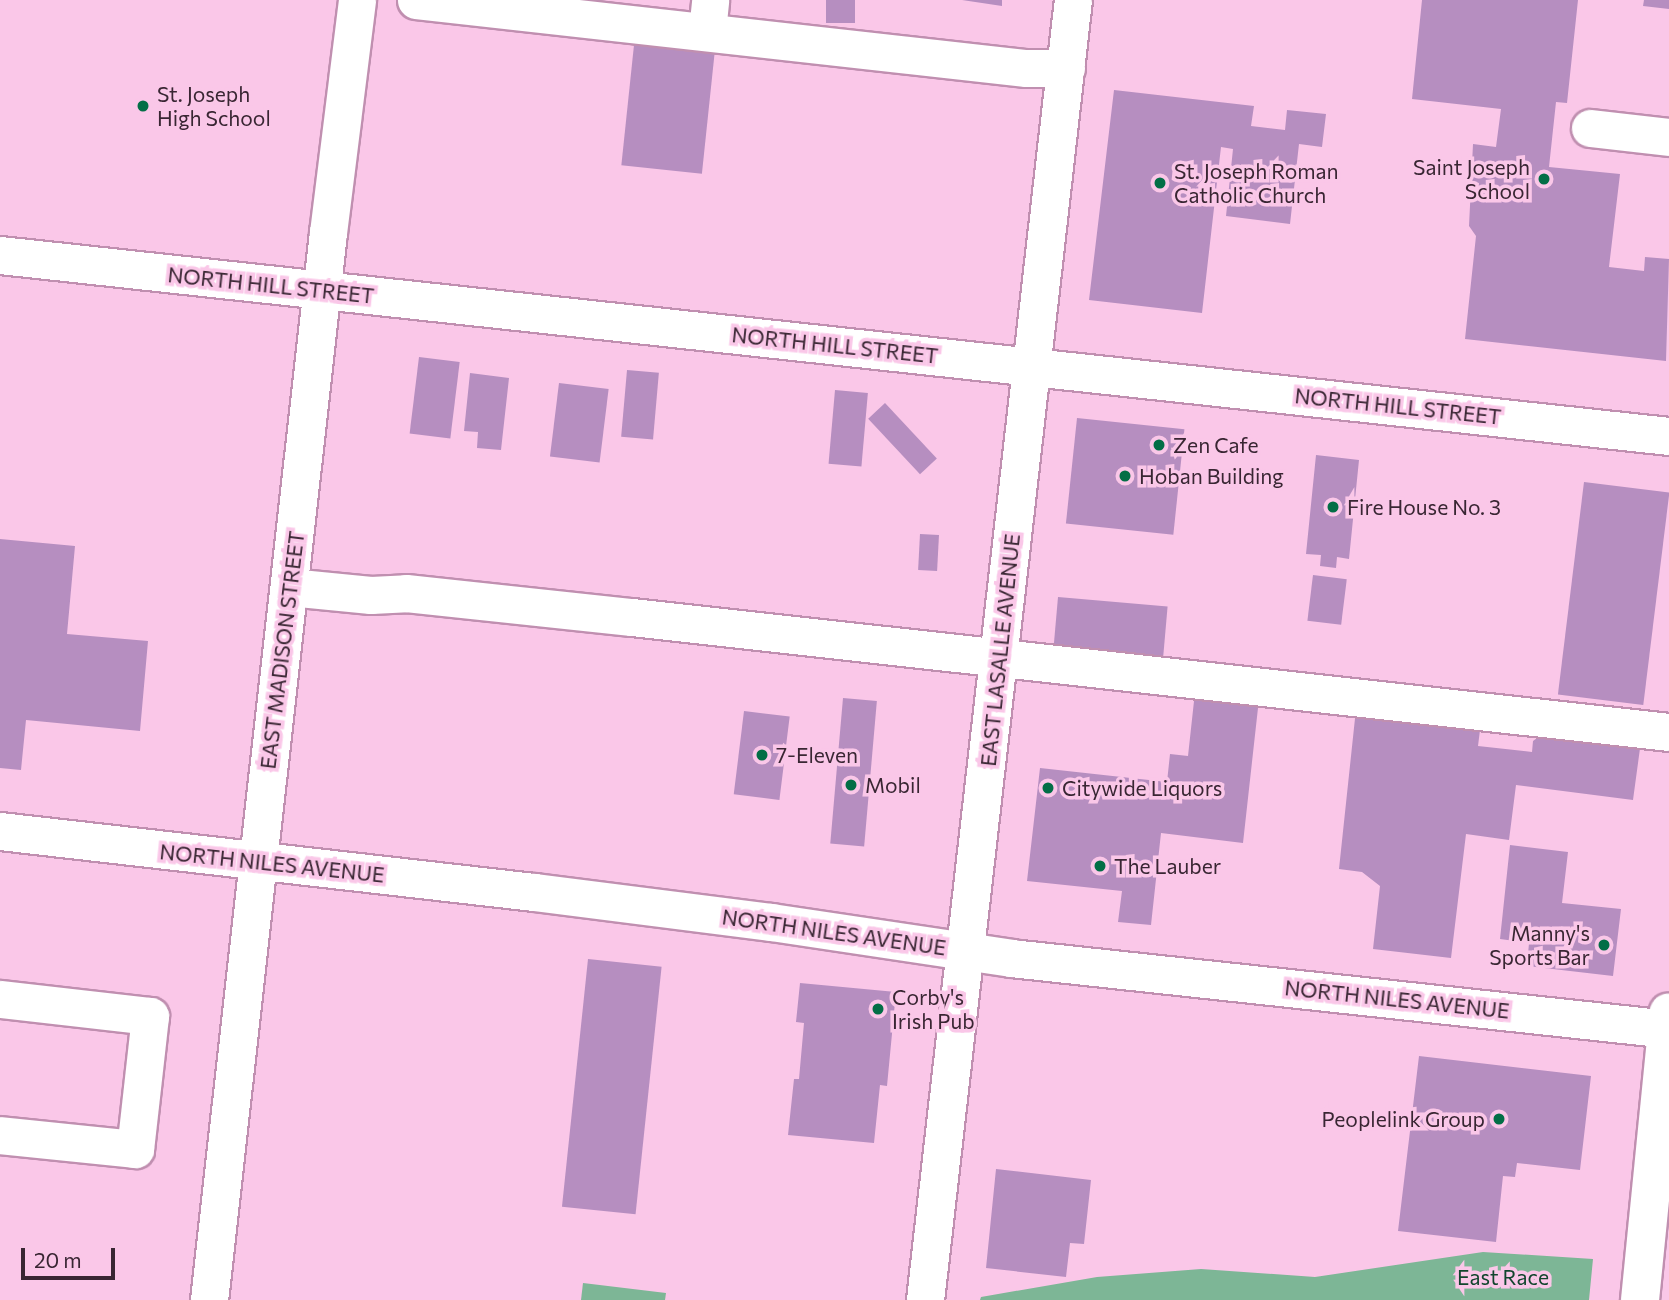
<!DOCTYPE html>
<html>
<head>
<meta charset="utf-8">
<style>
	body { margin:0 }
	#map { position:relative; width:1669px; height:1300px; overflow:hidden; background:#fac7e8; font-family:Commissioner,sans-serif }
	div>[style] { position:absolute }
	.green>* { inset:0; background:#7db696 }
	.building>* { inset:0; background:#b68ec0; transform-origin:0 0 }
	.roads { filter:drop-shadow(2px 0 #c08fb0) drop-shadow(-2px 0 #c08fb0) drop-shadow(0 2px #c08fb0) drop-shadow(0 -2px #c08fb0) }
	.minor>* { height:37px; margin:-18.5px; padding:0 18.5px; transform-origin:18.5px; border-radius:18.5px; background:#fff }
	.major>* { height:38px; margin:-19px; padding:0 19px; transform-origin:19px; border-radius:19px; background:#fff }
	.dots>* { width:19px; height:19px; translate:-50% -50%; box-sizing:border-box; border:4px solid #fac7e8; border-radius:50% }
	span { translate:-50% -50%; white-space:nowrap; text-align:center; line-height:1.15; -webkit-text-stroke:7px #fac7e8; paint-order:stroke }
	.poi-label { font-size:21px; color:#392633 }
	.left { translate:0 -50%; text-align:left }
	.right { translate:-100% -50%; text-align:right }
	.street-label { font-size:21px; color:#392633 }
	.park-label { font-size:21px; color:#11452d }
	.scale { position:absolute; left:21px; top:1248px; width:94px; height:32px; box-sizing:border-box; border:4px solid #392633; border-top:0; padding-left:9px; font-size:21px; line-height:24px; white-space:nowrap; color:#392633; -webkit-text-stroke:5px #fac7e8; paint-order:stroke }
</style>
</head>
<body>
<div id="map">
	<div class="green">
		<i style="clip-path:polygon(1483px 1252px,1593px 1259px,1589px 1300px,980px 1300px,981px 1297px,1097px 1277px,1201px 1269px,1315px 1277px)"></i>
		<i style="clip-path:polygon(583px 1283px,666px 1293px,665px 1300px,581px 1300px)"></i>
	</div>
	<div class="building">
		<i style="left:826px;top:0;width:29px;height:23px"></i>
		<i style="clip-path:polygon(962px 0,1002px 0,1002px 6px)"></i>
		<i style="clip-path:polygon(1422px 0,1578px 0,1567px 103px,1556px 102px,1549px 167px,1620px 174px,1609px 267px,1644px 271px,1645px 257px,1669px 259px,1666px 361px,1465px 339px,1476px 236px,1469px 226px,1473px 144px,1496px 147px,1501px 109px,1412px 99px)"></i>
		<i style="clip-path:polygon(1644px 0,1669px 0,1669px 9px,1643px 6px)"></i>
		<i style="left:634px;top:45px;width:81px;height:121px;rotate:6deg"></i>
		<i style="clip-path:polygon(1114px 90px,1254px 106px,1251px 126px,1285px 130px,1287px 110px,1326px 114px,1322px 147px,1299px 144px,1290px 224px,1226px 216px,1233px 149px,1221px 147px,1202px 313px,1089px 300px)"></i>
		<i style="left:419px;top:357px;width:41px;height:77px;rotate:7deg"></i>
		<i style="left:627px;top:370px;width:32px;height:67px;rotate:5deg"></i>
		<i style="clip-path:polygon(470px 373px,509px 378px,501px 450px,477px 448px,478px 432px,464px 431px)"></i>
		<i style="left:559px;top:383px;width:50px;height:74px;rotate:7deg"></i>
		<i style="left:835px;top:390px;width:33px;height:74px;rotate:5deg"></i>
		<i style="left:885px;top:403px;width:76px;height:23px;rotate:47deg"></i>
		<i style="left:1077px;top:418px;width:108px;height:106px;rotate:6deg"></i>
		<i style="clip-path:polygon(1316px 455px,1359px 460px,1349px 559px,1337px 557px,1336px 568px,1320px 566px,1321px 555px,1306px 554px)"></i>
		<i style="left:1584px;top:482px;width:86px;height:214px;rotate:7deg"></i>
		<i style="left:920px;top:534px;width:19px;height:36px;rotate:3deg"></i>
		<i style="clip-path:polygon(0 539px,75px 546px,67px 634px,148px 641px,140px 731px,26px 720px,21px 770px,0 768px)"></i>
		<i style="left:1313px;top:575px;width:34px;height:46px;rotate:7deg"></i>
		<i style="left:1058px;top:597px;width:110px;height:59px;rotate:5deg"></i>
		<i style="clip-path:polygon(1195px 692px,1259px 699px,1243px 843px,1161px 833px,1151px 925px,1118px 922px,1122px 891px,1027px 881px,1040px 768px,1167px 782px,1170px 754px,1188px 756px)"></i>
		<i style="left:843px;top:698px;width:34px;height:146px;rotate:5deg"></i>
		<i style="clip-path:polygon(1356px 709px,1481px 722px,1478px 746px,1532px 752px,1533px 741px,1548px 730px,1641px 741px,1633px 800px,1516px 785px,1509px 840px,1466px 834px,1451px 958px,1373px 949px,1380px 886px,1362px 872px,1339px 869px)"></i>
		<i style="left:744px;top:711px;width:46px;height:84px;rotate:7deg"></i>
		<i style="clip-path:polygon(1510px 845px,1568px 852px,1562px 903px,1621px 909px,1613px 976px,1527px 966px,1529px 943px,1500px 939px)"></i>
		<i style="left:588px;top:959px;width:74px;height:249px;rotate:6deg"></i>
		<i style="clip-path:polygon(800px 983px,896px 992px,887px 1086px,880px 1085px,874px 1143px,788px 1135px,794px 1079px,799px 1079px,804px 1023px,796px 1022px)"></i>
		<i style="clip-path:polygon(1419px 1056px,1591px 1076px,1580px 1170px,1517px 1163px,1515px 1177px,1503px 1176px,1496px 1242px,1398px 1231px)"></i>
		<i style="clip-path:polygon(996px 1169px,1091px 1180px,1084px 1244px,1070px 1243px,1066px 1277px,986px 1268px)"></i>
	</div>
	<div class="roads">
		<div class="minor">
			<i style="left:416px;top:0;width:614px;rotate:6.36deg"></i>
			<i style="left:1026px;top:68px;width:40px"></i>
			<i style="left:707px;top:31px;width:31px;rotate:-84deg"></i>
			<i style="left:1590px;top:128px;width:80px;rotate:6.5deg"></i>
			<i style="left:0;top:255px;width:1679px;rotate:6.19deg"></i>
			<i style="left:289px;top:587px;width:82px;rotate:5.6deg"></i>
			<i style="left:371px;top:595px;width:35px;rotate:-3deg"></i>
			<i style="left:406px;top:593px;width:227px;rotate:6.1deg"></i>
			<i style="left:632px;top:617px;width:1043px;rotate:6.33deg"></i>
			<i style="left:0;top:831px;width:537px;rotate:6.52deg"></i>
			<i style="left:534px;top:892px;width:239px;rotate:7.2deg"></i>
			<i style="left:771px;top:922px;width:243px;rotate:8.5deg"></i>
			<i style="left:1011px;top:958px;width:662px;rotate:6.16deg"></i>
			<i style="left:0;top:999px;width:151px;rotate:6.5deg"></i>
			<i style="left:150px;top:1016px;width:134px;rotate:96.4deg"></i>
			<i style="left:135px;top:1149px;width:136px;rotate:-174.1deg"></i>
			<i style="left:209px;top:1300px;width:1074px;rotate:-83.64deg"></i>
			<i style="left:328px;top:233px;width:235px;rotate:-82.9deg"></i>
			<i style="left:925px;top:1300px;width:1308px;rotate:-83.51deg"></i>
		</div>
		<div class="major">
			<i style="left:1640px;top:1300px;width:289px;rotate:-84.3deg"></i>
		</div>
	</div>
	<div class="dots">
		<i style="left:143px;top:106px;background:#036e46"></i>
		<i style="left:1544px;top:179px;background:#036e46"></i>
		<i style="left:1160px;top:183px;background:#036e46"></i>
		<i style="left:1159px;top:445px;background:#036e46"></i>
		<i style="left:1125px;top:476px;background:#036e46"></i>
		<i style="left:1333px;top:507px;background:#036e46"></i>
		<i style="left:762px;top:755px;background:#036e46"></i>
		<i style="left:851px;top:785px;background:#036e46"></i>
		<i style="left:1048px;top:788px;background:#036e46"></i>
		<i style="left:1100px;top:866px;background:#036e46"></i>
		<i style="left:1604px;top:945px;background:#036e46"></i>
		<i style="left:878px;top:1009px;background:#036e46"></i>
		<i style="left:1499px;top:1119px;background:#036e46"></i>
	</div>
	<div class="poi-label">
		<span class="left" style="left:157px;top:106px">St. Joseph<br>High School</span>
		<span class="right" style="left:1530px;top:179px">Saint Joseph<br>School</span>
		<span class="left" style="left:1174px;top:183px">St. Joseph Roman<br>Catholic Church</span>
		<span class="left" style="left:1173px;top:445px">Zen Cafe</span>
		<span class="left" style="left:1139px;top:476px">Hoban Building</span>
		<span class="left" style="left:1347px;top:507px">Fire House No. 3</span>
		<span class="left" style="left:776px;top:755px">7-Eleven</span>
		<span class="left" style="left:865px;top:785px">Mobil</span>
		<span class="left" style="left:1062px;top:788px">Citywide Liquors</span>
		<span class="left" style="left:1114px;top:866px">The Lauber</span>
		<span class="right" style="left:1590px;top:945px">Manny's<br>Sports Bar</span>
		<span class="left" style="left:892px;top:1009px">Corby's<br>Irish Pub</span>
		<span class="right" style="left:1485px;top:1119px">Peoplelink Group</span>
	</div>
	<div class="street-label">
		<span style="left:271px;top:285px;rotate:6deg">NORTH HILL STREET</span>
		<span style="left:835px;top:345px;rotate:6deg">NORTH HILL STREET</span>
		<span style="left:1398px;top:406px;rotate:6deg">NORTH HILL STREET</span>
		<span style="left:282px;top:650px;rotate:-83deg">EAST MADISON STREET</span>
		<span style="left:1000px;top:650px;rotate:-84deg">EAST LASALLE AVENUE</span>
		<span style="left:272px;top:863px;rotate:6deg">NORTH NILES AVENUE</span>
		<span style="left:834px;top:932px;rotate:8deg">NORTH NILES AVENUE</span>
		<span style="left:1397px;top:999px;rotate:6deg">NORTH NILES AVENUE</span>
	</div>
	<div class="park-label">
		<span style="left:1503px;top:1277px">East Race</span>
	</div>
	<div class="scale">20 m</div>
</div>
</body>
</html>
